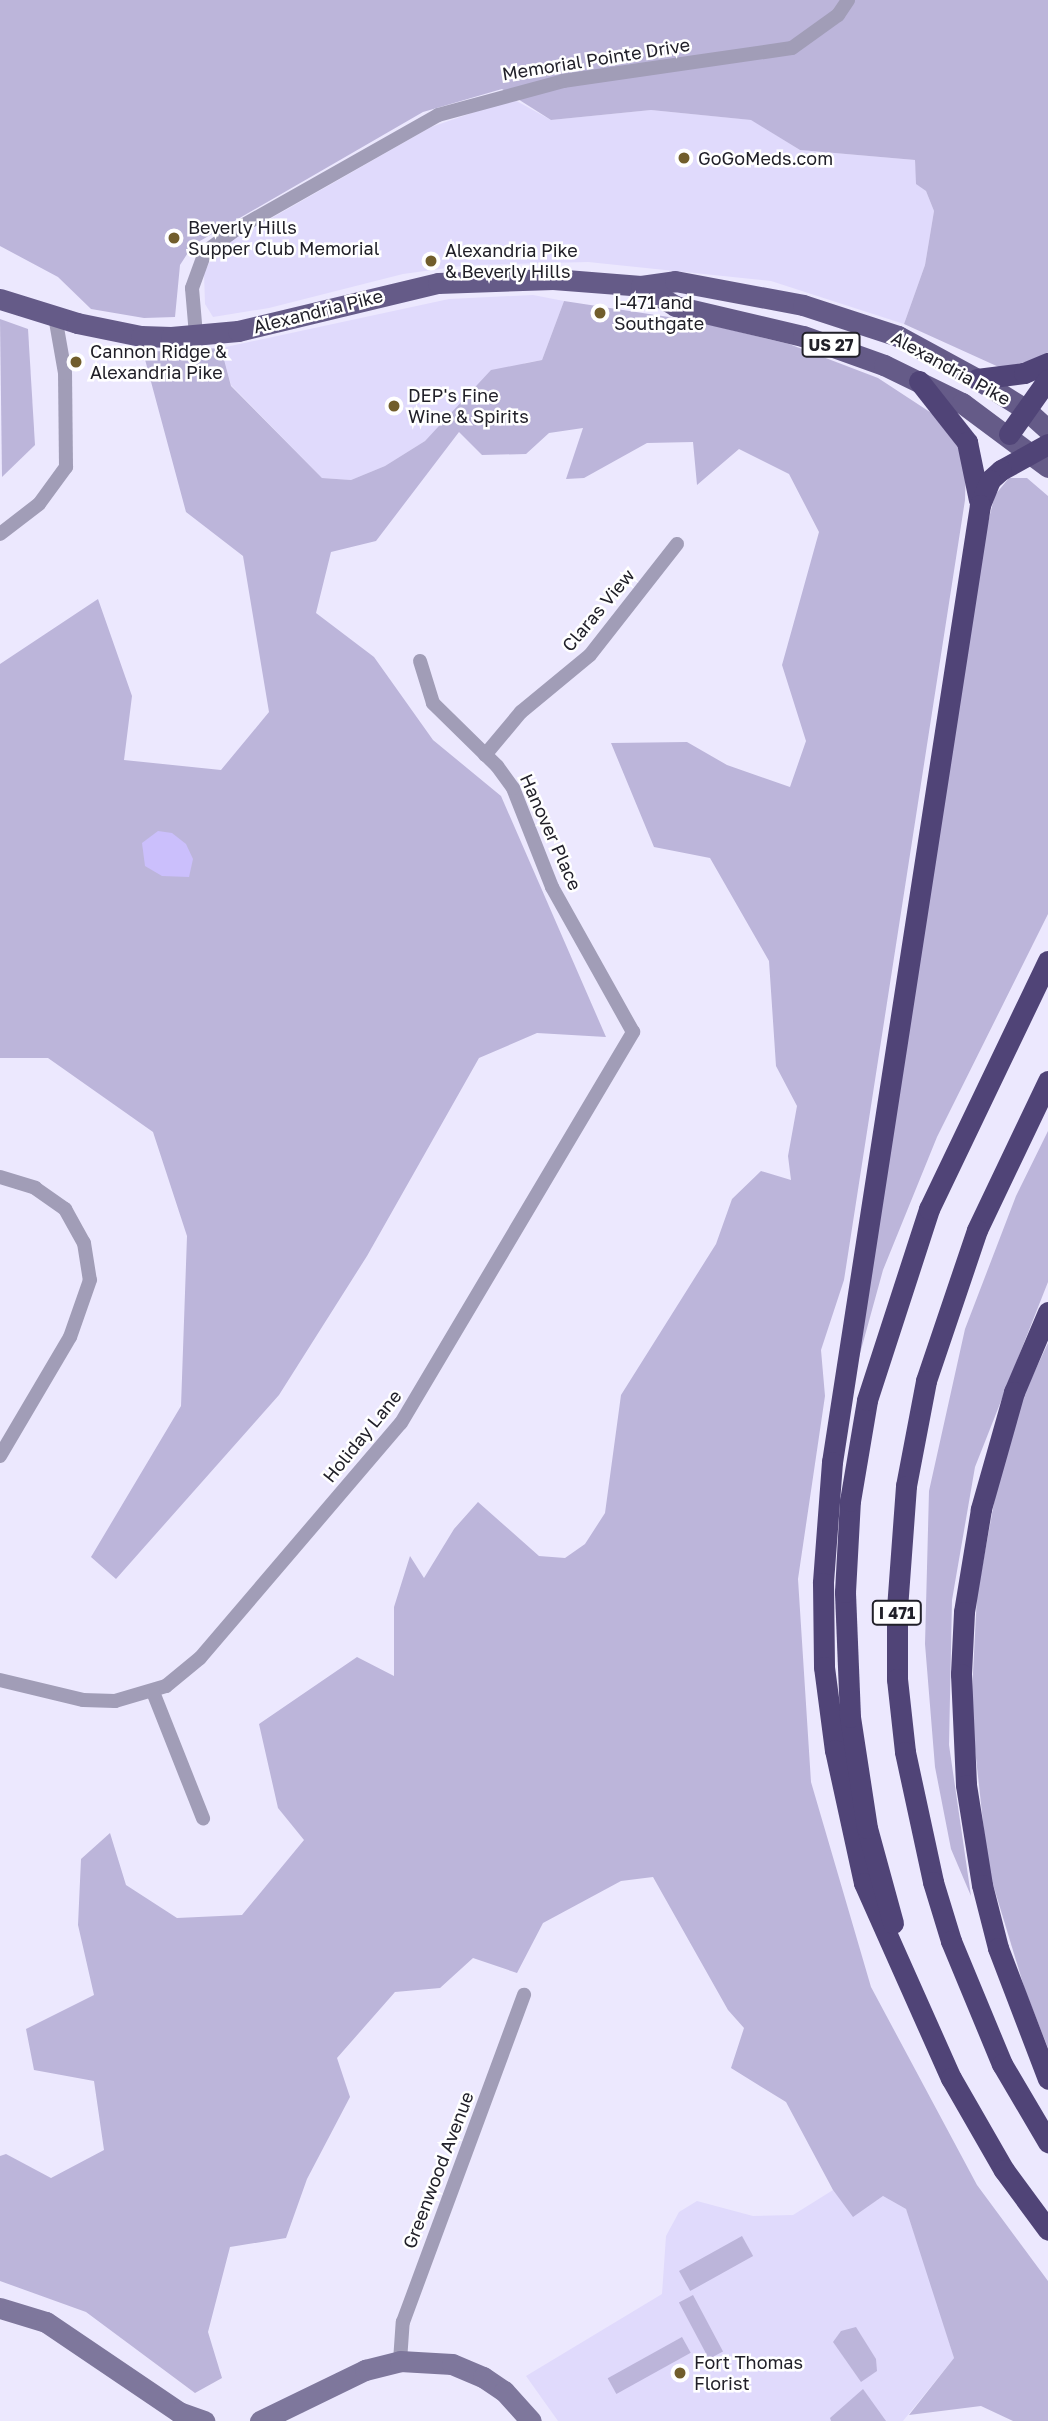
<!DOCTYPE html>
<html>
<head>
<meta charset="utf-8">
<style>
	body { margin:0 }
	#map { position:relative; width:1048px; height:2421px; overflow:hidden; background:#ece8fe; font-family:"Golos Text",sans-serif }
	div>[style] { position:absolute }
	.built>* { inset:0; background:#e0dafc }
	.green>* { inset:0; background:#bcb5da; transform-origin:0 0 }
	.water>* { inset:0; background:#cbbffc }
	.street>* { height:14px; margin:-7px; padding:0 7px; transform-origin:7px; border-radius:7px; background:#a19db7 }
	.secondary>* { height:21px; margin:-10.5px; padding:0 10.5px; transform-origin:10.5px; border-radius:10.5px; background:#7e779c }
	.primary>* { height:21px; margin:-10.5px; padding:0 10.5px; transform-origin:10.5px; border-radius:10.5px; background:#655b88 }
	.highway>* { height:21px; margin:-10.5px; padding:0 10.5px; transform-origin:10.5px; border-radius:10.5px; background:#504477 }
	.dots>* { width:19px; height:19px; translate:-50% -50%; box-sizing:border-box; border:4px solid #fff; border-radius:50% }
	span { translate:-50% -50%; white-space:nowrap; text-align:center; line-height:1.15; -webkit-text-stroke:5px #fff; paint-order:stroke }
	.shield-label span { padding:2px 5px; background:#fff; border:2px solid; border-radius:5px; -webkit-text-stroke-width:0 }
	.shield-label { font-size:16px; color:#212029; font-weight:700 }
	.street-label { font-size:18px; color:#212029 }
	.poi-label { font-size:18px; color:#212029 }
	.left { translate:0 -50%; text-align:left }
</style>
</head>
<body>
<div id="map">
	<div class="built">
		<i style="clip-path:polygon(513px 99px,551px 120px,651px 110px,752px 120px,800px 150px,915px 160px,917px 184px,926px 191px,934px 211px,925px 265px,904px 324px,771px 281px,588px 262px,469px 265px,403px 274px,269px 308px,213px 317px,205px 304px,204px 273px,216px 250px,431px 127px)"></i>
		<i style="clip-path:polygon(533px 295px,564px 301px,542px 360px,525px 363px,457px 409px,425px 441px,385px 466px,351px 480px,322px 478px,231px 385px,221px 348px,449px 299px)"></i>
		<i style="clip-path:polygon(833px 2190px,853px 2216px,883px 2196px,906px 2209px,932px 2286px,954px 2358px,903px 2421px,558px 2421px,526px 2376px,662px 2294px,666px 2236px,679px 2212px,697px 2201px,753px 2216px,793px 2215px)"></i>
	</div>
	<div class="green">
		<i style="clip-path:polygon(0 0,1048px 0,1048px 352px,1034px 360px,1001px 368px,904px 324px,925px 265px,934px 211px,926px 191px,916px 184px,915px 160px,800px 150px,751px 120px,651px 110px,551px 120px,502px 89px,423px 112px,193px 245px,180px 265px,175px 317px,144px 318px,91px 309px,58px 277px,0 246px)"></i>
		<i style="clip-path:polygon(564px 301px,695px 321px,789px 344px,878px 378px,936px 416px,953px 437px,966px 466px,965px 500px,844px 1280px,821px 1350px,825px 1396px,798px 1579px,811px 1782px,871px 1987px,977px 2185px,1048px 2281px,1048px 2421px,1013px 2421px,981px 2406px,909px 2415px,954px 2358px,906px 2209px,883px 2196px,853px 2217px,833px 2190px,786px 2102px,731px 2068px,744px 2028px,728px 2010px,653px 1877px,621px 1881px,543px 1923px,517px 1973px,473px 1958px,440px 1988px,395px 1992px,337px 2058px,350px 2097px,307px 2179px,286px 2238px,230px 2247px,208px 2332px,222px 2378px,195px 2393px,86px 2312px,0 2281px,0 2156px,6px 2154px,51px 2178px,104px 2150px,94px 2081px,34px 2070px,26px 2029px,94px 1995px,78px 1925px,81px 1859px,110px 1833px,126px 1885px,177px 1918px,242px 1915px,304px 1840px,278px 1808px,259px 1724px,357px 1657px,394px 1676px,394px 1607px,410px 1556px,424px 1578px,454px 1529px,478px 1502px,539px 1556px,565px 1558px,585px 1544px,605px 1513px,621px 1395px,716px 1244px,732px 1199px,761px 1171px,791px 1180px,788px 1156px,797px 1106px,776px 1066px,769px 961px,710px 858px,654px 847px,611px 743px,687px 742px,727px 765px,790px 787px,806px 741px,782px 665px,819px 532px,789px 474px,739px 449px,697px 485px,693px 442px,647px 443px,584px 478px,566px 479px,583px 428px,549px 433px,526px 454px,482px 455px,459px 432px,376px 541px,331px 552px,316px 613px,374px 657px,433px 740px,501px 796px,606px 1037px,537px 1033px,479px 1058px,367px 1256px,279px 1395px,116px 1579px,91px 1557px,181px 1406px,187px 1236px,153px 1132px,48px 1058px,0 1058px,0 664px,98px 599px,132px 696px,124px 760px,221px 770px,269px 712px,243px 556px,186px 512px,143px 352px,221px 348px,231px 386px,322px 478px,351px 480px,385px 466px,425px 441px,491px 370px,542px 360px)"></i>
		<i style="clip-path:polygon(0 319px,28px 329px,35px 445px,2px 477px)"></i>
		<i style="clip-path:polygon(1009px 478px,1027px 478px,1048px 496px,1048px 914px,937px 1137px,883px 1270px,850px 1390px,980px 553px,995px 495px)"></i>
		<i style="clip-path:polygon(1048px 1131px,1048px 1282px,975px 1467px,952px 1600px,949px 1745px,971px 1896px,951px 1849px,935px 1767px,925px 1644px,929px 1491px,965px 1329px,1016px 1196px)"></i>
		<i style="clip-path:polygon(1048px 1343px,1048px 2048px,1025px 1990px,988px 1868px,971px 1712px,977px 1595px,999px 1476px,1024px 1394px)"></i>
		<i style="left:742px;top:2236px;width:23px;height:72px;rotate:61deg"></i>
		<i style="left:693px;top:2295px;width:64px;height:16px;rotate:62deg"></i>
		<i style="clip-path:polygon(856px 2327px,876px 2359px,877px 2371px,861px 2382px,833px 2342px,841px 2331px)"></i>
		<i style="left:682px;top:2337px;width:18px;height:85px;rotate:61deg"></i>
		<i style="clip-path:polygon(863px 2389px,886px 2421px,831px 2421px,830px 2418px)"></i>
	</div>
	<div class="water">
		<i style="clip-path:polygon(158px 831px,172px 833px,186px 844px,193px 859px,189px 877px,162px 876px,145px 866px,142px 843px)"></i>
	</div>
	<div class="street">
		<i style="left:196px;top:335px;width:47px;rotate:-94.9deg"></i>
		<i style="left:192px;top:288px;width:38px;rotate:-70deg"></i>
		<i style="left:205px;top:252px;width:37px;rotate:-36deg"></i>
		<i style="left:235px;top:230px;width:233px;rotate:-29.5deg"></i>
		<i style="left:438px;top:115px;width:130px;rotate:-15.2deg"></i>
		<i style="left:563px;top:81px;width:231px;rotate:-8.2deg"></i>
		<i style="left:792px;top:48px;width:57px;rotate:-35.7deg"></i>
		<i style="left:838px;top:15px;width:18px;rotate:-56deg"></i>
		<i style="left:0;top:534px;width:49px;rotate:-37.6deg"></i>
		<i style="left:39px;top:504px;width:46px;rotate:-53.9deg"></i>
		<i style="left:66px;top:467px;width:94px;rotate:-90.6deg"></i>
		<i style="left:65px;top:373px;width:58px;rotate:-100deg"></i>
		<i style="left:485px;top:755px;width:56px;rotate:-50.1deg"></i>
		<i style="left:521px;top:712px;width:89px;rotate:-39.6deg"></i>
		<i style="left:590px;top:655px;width:141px;rotate:-51.9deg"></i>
		<i style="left:0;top:1177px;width:37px;rotate:17deg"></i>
		<i style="left:35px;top:1188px;width:37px;rotate:35deg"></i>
		<i style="left:65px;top:1209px;width:39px;rotate:61deg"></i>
		<i style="left:84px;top:1243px;width:37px;rotate:81deg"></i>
		<i style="left:90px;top:1280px;width:60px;rotate:109.3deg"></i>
		<i style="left:70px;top:1337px;width:138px;rotate:120.5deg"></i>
		<i style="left:0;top:1680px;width:85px;rotate:13.5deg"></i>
		<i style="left:83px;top:1700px;width:32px;rotate:2deg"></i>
		<i style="left:115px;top:1701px;width:53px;rotate:-16.4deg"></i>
		<i style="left:166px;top:1686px;width:44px;rotate:-39.5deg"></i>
		<i style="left:200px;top:1658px;width:309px;rotate:-49.5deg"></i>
		<i style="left:401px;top:1423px;width:455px;rotate:-59.3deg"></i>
		<i style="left:633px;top:1032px;width:166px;rotate:-119.2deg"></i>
		<i style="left:552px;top:887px;width:106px;rotate:-111.5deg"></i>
		<i style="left:513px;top:788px;width:27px;rotate:-126deg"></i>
		<i style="left:497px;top:766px;width:90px;rotate:-135.5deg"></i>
		<i style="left:433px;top:703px;width:44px;rotate:-107.2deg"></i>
		<i style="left:153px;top:1692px;width:136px;rotate:68.4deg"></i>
		<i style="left:400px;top:2361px;width:39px;rotate:-86deg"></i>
		<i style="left:403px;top:2322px;width:349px;rotate:-69.7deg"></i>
	</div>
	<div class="secondary">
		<i style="left:0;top:2308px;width:48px;rotate:16.9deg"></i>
		<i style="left:46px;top:2322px;width:161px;rotate:34.1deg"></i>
		<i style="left:179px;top:2412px;width:27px;rotate:20deg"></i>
		<i style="left:260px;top:2421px;width:117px;rotate:-25.9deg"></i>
		<i style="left:365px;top:2370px;width:36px;rotate:-14deg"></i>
		<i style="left:400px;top:2361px;width:52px;rotate:3.3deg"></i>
		<i style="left:452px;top:2364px;width:34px;rotate:23deg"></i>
		<i style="left:483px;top:2377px;width:25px;rotate:34deg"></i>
		<i style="left:504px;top:2391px;width:40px;rotate:48deg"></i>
	</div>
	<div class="primary">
		<i style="left:641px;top:286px;width:39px;rotate:30deg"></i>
		<i style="left:675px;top:306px;width:131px;rotate:13.2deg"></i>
		<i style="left:803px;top:336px;width:86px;rotate:19.7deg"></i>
		<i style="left:884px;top:365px;width:87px;rotate:26deg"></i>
		<i style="left:962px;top:403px;width:107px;rotate:36.7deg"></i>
		<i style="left:0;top:299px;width:81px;rotate:17.3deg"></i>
		<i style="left:77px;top:323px;width:65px;rotate:11.5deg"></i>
		<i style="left:141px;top:336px;width:30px;rotate:2deg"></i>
		<i style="left:171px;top:337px;width:67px;rotate:-5.1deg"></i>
		<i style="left:238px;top:331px;width:206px;rotate:-13.5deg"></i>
		<i style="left:438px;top:283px;width:115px;rotate:-2deg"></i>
		<i style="left:553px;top:279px;width:88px;rotate:4.5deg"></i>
		<i style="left:641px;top:286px;width:34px;rotate:-8deg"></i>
		<i style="left:675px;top:281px;width:130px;rotate:10.6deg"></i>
		<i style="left:803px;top:305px;width:100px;rotate:18.1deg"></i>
		<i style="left:898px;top:336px;width:90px;rotate:28.6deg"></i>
		<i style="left:977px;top:379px;width:57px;rotate:32deg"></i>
		<i style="left:1025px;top:409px;width:31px;rotate:42deg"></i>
	</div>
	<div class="highway">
		<i style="left:977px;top:379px;width:47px;rotate:-7.3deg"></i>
		<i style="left:1024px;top:373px;width:26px;rotate:-23deg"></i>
		<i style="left:919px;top:381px;width:78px;rotate:51.8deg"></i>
		<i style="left:967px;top:442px;width:59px;rotate:78.3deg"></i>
		<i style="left:1009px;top:434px;width:67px;rotate:-54.7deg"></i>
		<i style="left:1048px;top:444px;width:54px;rotate:151deg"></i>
		<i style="left:1001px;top:470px;width:15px;rotate:138deg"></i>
		<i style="left:990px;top:480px;width:27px;rotate:112deg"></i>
		<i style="left:980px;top:505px;width:968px;rotate:98.79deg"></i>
		<i style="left:832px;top:1462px;width:121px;rotate:94.3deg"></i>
		<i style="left:823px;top:1583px;width:84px;rotate:89.3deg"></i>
		<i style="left:824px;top:1667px;width:84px;rotate:82.5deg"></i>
		<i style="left:835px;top:1750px;width:136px;rotate:77.7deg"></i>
		<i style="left:864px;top:1883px;width:214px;rotate:66deg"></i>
		<i style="left:951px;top:2078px;width:106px;rotate:60.1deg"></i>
		<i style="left:1004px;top:2170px;width:74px;rotate:53.7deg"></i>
		<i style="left:1048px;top:1081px;width:165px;rotate:115.5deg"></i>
		<i style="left:977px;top:1230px;width:159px;rotate:108.7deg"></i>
		<i style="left:926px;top:1381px;width:107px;rotate:100.8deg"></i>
		<i style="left:906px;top:1486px;width:124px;rotate:94.2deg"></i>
		<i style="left:897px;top:1610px;width:69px;rotate:90deg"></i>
		<i style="left:897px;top:1679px;width:73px;rotate:83.7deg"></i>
		<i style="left:905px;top:1752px;width:133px;rotate:77.8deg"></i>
		<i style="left:933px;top:1882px;width:62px;rotate:73deg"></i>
		<i style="left:951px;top:1941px;width:133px;rotate:67.5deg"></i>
		<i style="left:1002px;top:2064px;width:91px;rotate:59.5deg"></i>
		<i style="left:1048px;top:1312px;width:87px;rotate:113deg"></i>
		<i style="left:1014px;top:1392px;width:122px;rotate:105.8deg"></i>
		<i style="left:981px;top:1509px;width:104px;rotate:99.4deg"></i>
		<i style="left:964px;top:1612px;width:62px;rotate:92.8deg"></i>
		<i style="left:961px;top:1674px;width:111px;rotate:87.4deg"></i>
		<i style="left:966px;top:1785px;width:101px;rotate:80.9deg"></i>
		<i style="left:982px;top:1885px;width:65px;rotate:75.7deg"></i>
		<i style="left:998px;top:1948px;width:140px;rotate:69.1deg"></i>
		<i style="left:893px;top:1923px;width:98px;rotate:-105.3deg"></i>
		<i style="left:867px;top:1828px;width:112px;rotate:-98.7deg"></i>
		<i style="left:850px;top:1717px;width:125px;rotate:-92.3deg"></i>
		<i style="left:845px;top:1592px;width:91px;rotate:-86.9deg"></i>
		<i style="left:850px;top:1501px;width:102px;rotate:-80.4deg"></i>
		<i style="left:867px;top:1400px;width:201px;rotate:-72deg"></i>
		<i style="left:929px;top:1209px;width:275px;rotate:-64.4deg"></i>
	</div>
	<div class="dots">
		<i style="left:684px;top:158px;background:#715d2c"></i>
		<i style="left:174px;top:238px;background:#715d2c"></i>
		<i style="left:431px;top:261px;background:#715d2c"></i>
		<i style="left:600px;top:313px;background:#715d2c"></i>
		<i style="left:76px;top:362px;background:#715d2c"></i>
		<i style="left:394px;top:406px;background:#715d2c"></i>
		<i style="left:680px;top:2373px;background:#715d2c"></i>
	</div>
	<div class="shield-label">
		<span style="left:831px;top:345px">US 27</span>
		<span style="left:897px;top:1613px">I 471</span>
	</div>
	<div class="street-label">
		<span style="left:596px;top:59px;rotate:-9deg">Memorial Pointe Drive</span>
		<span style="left:318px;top:311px;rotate:-14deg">Alexandria Pike</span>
		<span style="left:951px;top:368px;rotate:29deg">Alexandria Pike</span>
		<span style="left:598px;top:610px;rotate:-50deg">Claras View</span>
		<span style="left:551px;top:832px;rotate:66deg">Hanover Place</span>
		<span style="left:362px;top:1436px;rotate:-51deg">Holiday Lane</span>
		<span style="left:438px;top:2170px;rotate:-69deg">Greenwood Avenue</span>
	</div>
	<div class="poi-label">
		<span class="left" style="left:698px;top:158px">GoGoMeds.com</span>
		<span class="left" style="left:188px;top:238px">Beverly Hills<br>Supper Club Memorial</span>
		<span class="left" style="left:445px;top:261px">Alexandria Pike<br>&amp; Beverly Hills</span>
		<span class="left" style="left:614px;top:313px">I-471 and<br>Southgate</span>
		<span class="left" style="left:90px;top:362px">Cannon Ridge &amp;<br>Alexandria Pike</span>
		<span class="left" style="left:408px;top:406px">DEP's Fine<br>Wine &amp; Spirits</span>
		<span class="left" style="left:694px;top:2373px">Fort Thomas<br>Florist</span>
	</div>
</div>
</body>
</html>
